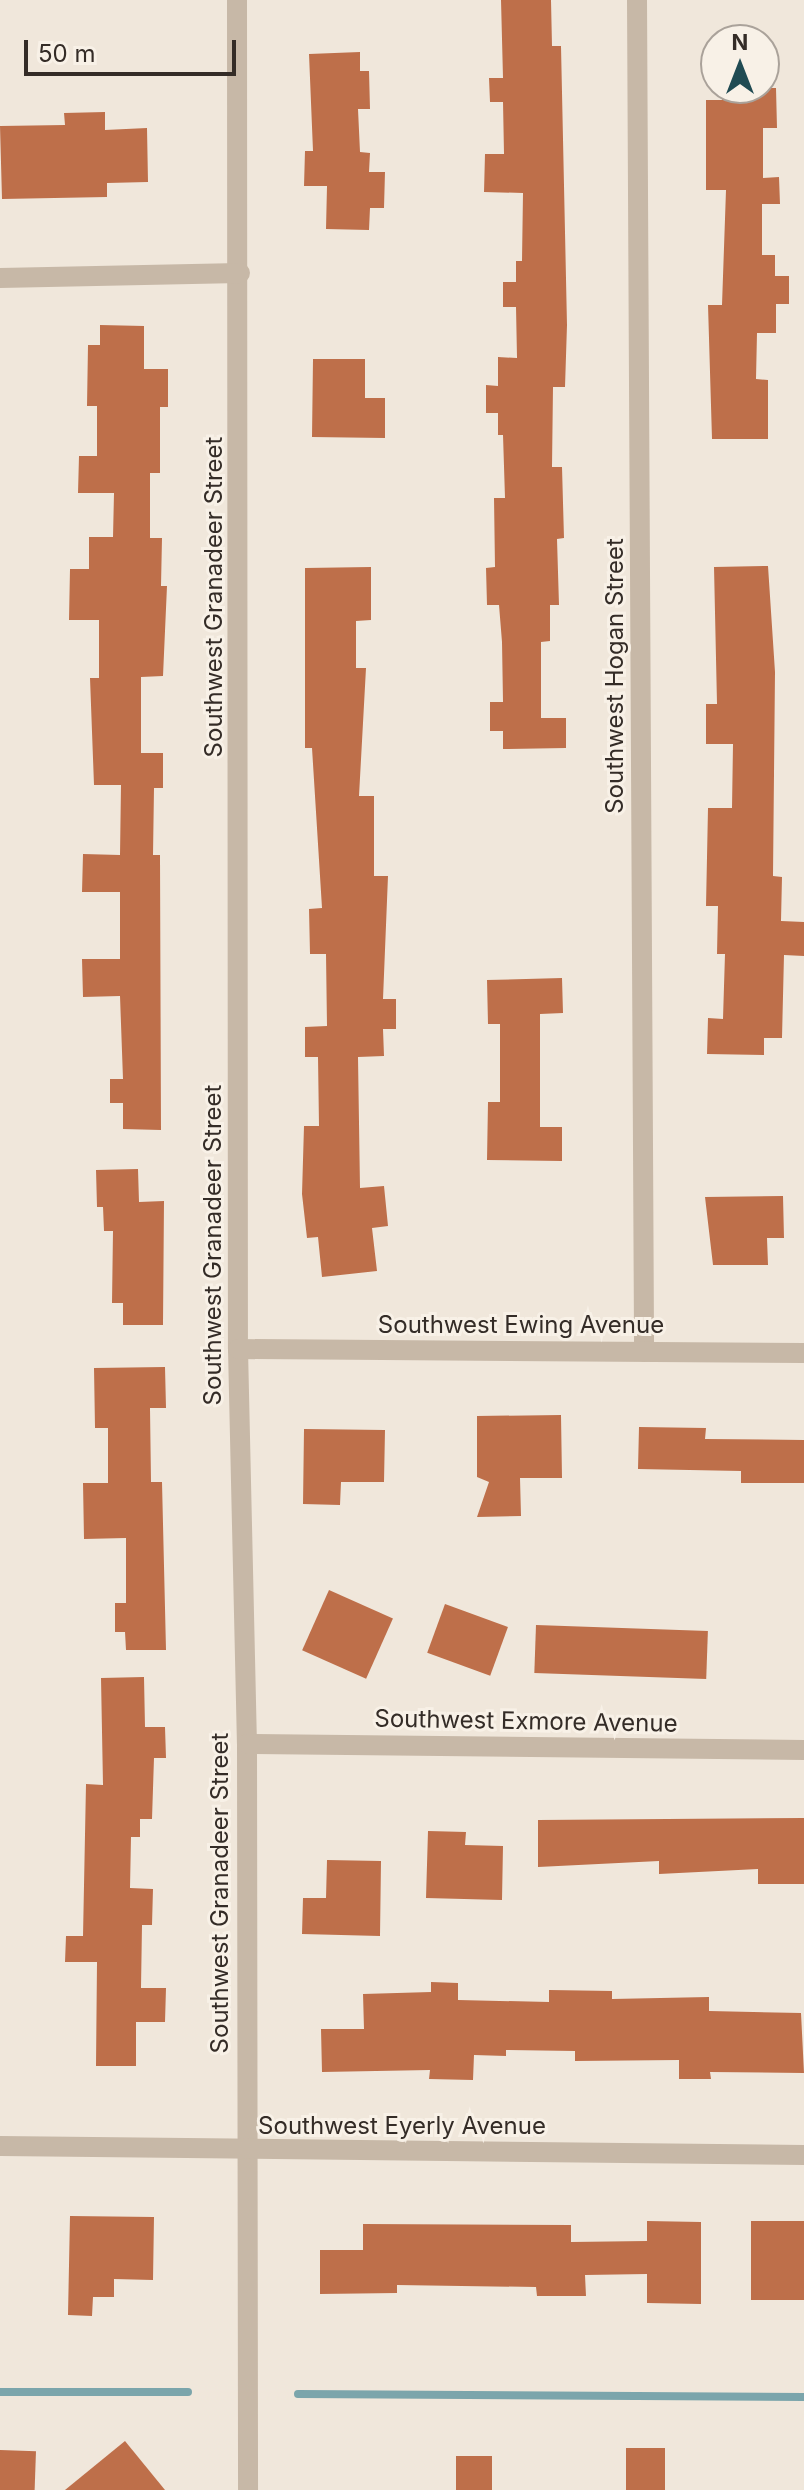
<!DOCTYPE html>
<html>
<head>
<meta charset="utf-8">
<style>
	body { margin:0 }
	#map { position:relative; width:804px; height:2490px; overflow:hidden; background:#f0e7db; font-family:Inter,sans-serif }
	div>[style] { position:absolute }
	.stream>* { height:8px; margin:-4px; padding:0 4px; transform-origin:4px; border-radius:4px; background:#7ba5ab }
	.building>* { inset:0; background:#be6f4a; transform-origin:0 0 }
	.minor>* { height:20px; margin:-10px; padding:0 10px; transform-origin:10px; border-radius:10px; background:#c7b8a7 }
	span { translate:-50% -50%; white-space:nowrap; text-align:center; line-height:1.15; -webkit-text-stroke:6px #f8f1e7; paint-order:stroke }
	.street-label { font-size:24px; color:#342c27 }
	.north { position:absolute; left:700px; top:24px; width:80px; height:80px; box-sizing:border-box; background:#f8f1e7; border:2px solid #aaa29a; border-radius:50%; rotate:0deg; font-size:22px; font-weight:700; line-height:32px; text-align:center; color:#342c27 }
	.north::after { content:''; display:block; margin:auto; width:28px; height:36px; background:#204b53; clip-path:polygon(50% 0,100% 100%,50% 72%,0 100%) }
	.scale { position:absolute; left:24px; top:40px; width:212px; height:36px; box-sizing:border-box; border:4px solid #342c27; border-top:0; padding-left:10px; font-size:24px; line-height:28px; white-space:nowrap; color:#342c27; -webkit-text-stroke:6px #f8f1e7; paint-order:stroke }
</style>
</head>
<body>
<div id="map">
	<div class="stream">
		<i style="left:0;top:2392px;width:188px"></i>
		<i style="left:298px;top:2394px;width:506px;rotate:0.34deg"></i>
	</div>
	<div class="building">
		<i style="clip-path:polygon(501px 0,551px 0,552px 46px,561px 46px,567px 325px,565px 387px,553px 387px,552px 467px,562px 467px,564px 538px,557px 539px,559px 605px,550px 605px,550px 641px,541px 642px,541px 718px,566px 718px,566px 748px,503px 749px,503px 731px,490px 731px,490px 702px,503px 702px,502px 642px,499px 605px,487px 605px,486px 568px,495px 567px,494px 498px,505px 498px,503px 435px,498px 435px,498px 413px,486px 413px,486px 385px,498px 386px,498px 357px,517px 358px,516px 307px,503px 307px,503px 282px,516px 282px,516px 261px,522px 261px,523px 193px,484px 192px,485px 154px,504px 154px,503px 102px,490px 102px,489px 78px,503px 78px)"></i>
		<i style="clip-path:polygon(360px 52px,360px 71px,369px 71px,370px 109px,358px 109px,360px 152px,370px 153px,369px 172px,385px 172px,384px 208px,370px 208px,369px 230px,326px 229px,327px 186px,304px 186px,305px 151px,313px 151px,309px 54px)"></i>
		<i style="clip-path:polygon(722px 88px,776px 88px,777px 128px,763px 128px,763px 178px,779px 177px,780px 204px,762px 204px,762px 255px,775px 255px,775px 276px,789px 276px,789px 304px,776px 304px,776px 333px,757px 333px,756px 379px,768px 380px,768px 439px,712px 439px,708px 305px,722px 305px,726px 190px,706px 190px,706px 100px,722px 100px)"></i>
		<i style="clip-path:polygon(105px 112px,105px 130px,147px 128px,148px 182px,107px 183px,107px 197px,2px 199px,0 126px,65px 125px,64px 113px)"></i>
		<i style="clip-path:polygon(100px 325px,144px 326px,144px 369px,168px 369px,168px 407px,160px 407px,160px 473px,150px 473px,150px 538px,162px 538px,161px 586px,167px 586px,163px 676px,141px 677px,141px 753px,163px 753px,163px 788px,154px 788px,153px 855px,160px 855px,161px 1130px,123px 1129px,123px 1103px,110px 1103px,110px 1079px,123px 1079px,120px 996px,83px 997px,82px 959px,120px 959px,120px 892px,82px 892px,83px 854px,120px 855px,121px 785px,94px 785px,90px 678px,99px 678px,99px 620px,69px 620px,70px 569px,89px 569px,89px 537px,113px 537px,114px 493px,78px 493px,79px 456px,97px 456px,97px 406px,87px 406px,88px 345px,100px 345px)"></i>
		<i style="clip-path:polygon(313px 359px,365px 359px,365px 398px,385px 398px,385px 438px,312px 437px)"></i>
		<i style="clip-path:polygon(768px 566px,775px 672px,773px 876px,782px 877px,781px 921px,804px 922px,804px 956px,784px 955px,782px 1038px,764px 1038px,764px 1055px,707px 1054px,708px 1018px,723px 1019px,725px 954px,717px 954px,718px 906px,706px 906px,708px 808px,732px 808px,733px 744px,706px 744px,706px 704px,717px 704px,714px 567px)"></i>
		<i style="clip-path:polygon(371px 567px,371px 620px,356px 621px,356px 668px,366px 668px,359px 796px,374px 796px,374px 876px,388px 876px,383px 999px,396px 999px,396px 1029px,383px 1029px,384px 1056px,358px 1057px,360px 1188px,384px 1186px,388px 1226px,372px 1228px,377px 1271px,322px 1277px,318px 1237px,307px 1238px,302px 1194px,304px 1126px,319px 1126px,318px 1057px,305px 1057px,305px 1027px,327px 1026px,326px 954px,310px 954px,309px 909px,322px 908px,312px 748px,305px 748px,305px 568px)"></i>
		<i style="clip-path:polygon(562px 978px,563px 1013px,540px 1014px,540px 1127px,562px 1127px,562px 1161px,487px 1160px,488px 1102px,500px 1102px,500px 1024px,488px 1024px,487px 980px)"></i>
		<i style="clip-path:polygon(138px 1169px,139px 1202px,164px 1201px,163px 1325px,123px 1325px,123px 1303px,112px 1303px,113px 1231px,104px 1231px,103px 1207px,97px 1207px,96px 1170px)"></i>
		<i style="clip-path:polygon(783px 1196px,784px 1238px,767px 1238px,768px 1265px,713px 1265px,705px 1197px)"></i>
		<i style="clip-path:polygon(165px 1367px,166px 1408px,150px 1408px,151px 1482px,162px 1482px,166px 1650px,126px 1650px,125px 1632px,115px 1632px,115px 1603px,126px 1603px,126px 1538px,84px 1539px,83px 1483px,108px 1483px,108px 1428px,95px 1428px,94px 1368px)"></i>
		<i style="clip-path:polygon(561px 1415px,562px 1478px,520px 1478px,521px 1516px,477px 1517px,489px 1482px,477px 1477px,477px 1416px)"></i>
		<i style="clip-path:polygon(639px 1427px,706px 1428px,705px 1439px,804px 1440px,804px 1483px,741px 1483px,741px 1471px,638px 1469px)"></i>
		<i style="clip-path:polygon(304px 1429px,385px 1430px,384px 1482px,341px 1482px,340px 1505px,303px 1504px)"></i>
		<i style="left:329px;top:1590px;width:70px;height:66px;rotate:24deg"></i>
		<i style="left:445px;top:1604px;width:67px;height:52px;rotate:20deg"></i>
		<i style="left:536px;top:1625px;width:172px;height:48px;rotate:2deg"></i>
		<i style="clip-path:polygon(144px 1677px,145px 1727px,165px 1727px,166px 1758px,154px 1758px,152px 1819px,140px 1819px,140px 1837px,131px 1837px,130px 1888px,153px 1889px,152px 1925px,142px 1925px,141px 1988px,166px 1988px,165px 2022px,136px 2022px,136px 2066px,96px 2066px,97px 1962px,65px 1962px,66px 1936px,83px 1936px,86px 1784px,103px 1785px,101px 1678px)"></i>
		<i style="clip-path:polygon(804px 1818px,804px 1884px,758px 1884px,758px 1869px,659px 1874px,659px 1861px,538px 1867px,538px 1820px)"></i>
		<i style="clip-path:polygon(428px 1831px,466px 1832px,465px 1845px,503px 1846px,502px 1900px,426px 1898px)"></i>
		<i style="clip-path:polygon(327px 1860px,381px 1861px,380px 1936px,302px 1934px,303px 1898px,326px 1898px)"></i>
		<i style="clip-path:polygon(431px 1982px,458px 1983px,458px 2000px,549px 2002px,549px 1990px,612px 1991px,612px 1999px,709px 1997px,709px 2011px,801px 2013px,804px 2073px,710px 2072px,711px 2079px,679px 2079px,679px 2060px,575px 2061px,575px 2051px,506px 2050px,506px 2056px,474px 2055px,473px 2080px,429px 2079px,430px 2070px,322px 2072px,321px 2029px,364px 2029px,363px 1994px,431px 1992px)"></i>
		<i style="clip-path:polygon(70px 2216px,154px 2217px,153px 2280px,114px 2279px,114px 2297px,93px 2297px,92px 2316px,68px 2315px)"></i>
		<i style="clip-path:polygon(647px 2221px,701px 2222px,701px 2304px,647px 2303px,647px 2274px,585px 2275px,586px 2296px,537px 2296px,536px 2287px,397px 2285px,397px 2293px,320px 2294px,320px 2250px,363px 2250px,363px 2224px,571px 2225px,571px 2242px,647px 2241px)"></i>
		<i style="left:751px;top:2221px;width:53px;height:79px"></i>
		<i style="clip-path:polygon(125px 2441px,165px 2490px,65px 2490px)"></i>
		<i style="left:626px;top:2448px;width:39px;height:42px"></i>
		<i style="left:0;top:2450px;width:36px;height:40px;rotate:2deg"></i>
		<i style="left:456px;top:2456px;width:36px;height:34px"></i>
	</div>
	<div class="minor">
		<i style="left:237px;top:0;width:1349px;rotate:89.96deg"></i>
		<i style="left:238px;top:1349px;width:395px;rotate:88.7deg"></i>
		<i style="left:247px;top:1744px;width:746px;rotate:89.92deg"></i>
		<i style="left:637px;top:0;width:1352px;rotate:89.7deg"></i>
		<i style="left:0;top:278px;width:240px;rotate:-1.2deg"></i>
		<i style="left:238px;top:1349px;width:566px;rotate:0.4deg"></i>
		<i style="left:247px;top:1744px;width:557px;rotate:0.62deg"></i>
		<i style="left:0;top:2146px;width:804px;rotate:0.64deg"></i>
	</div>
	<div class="street-label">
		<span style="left:214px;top:597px;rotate:-90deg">Southwest Granadeer Street</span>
		<span style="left:615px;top:676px;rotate:-90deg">Southwest Hogan Street</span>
		<span style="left:213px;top:1245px;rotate:-90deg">Southwest Granadeer Street</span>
		<span style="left:521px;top:1325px">Southwest Ewing Avenue</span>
		<span style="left:526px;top:1721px;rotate:1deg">Southwest Exmore Avenue</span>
		<span style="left:220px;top:1893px;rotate:-90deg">Southwest Granadeer Street</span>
		<span style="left:402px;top:2126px">Southwest Eyerly Avenue</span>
	</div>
	<div class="north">N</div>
	<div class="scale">50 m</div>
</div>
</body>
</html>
